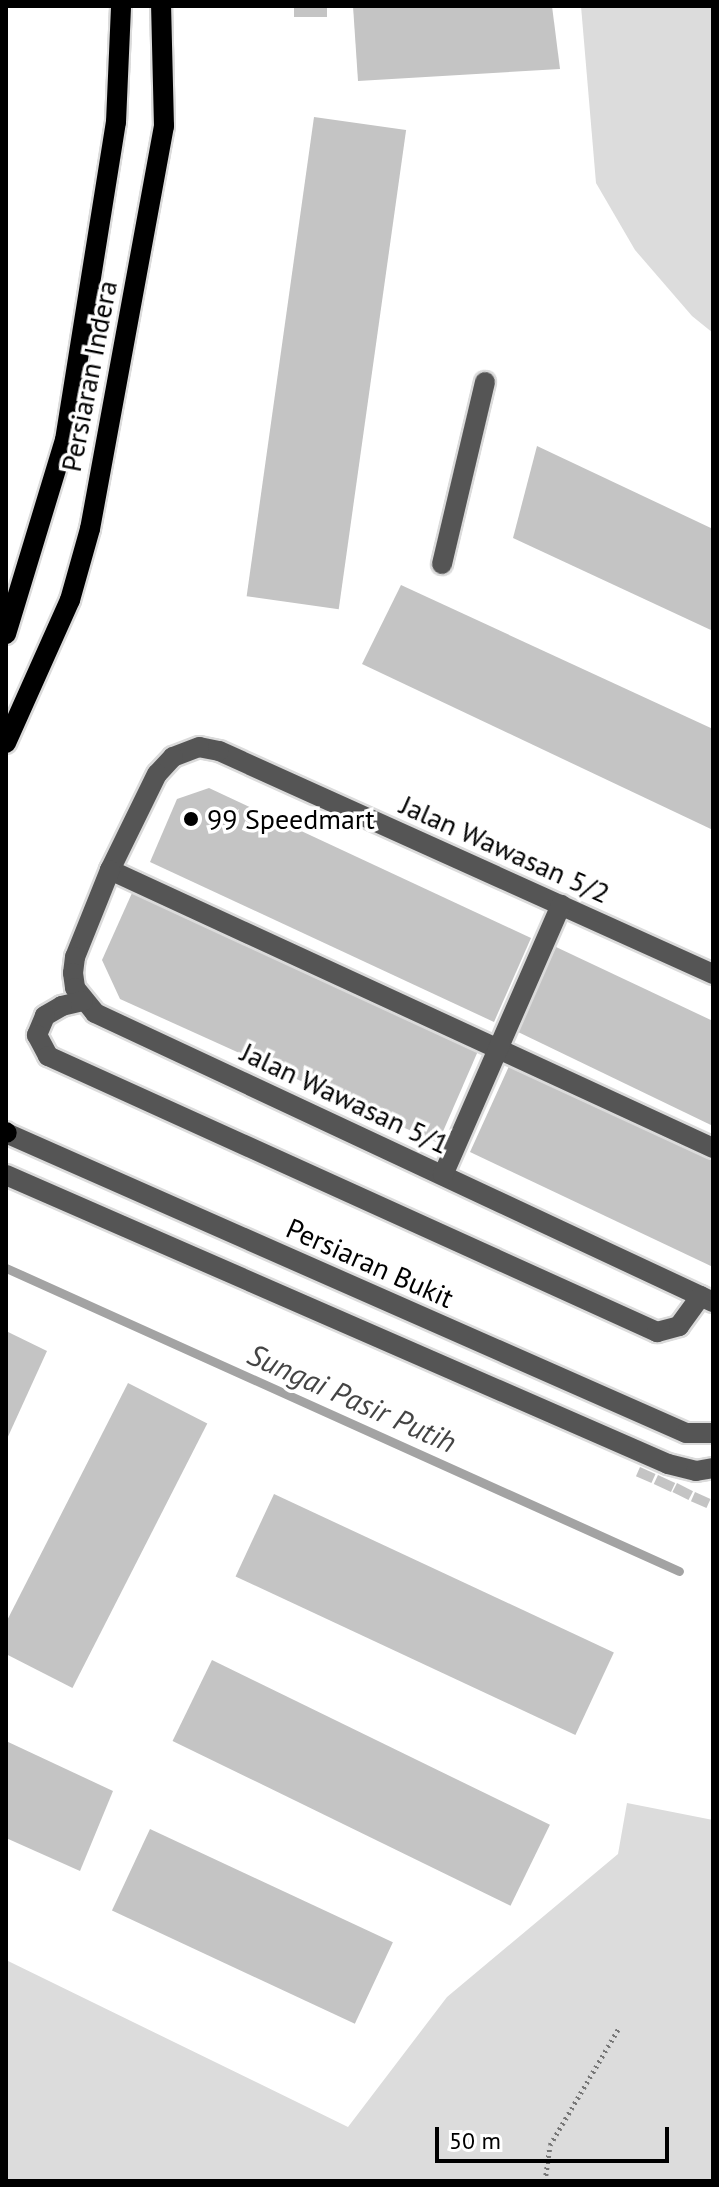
<!DOCTYPE html>
<html>
<head>
<meta charset="utf-8">
<style>
	body { margin:0 }
	#map { position:relative; width:719px; height:2187px; overflow:hidden; background:#fff; font-family:"PT Sans",sans-serif }
	div>[style] { position:absolute }
	.green>* { inset:0; background:#dcdcdc }
	.stream>* { height:9px; margin:-4.5px; padding:0 4.5px; transform-origin:4.5px; border-radius:4.5px; background:#a3a3a3 }
	.building>* { inset:0; background:#c4c4c4; transform-origin:0 0 }
	.path>* { height:5px; margin-top:-2.5px; transform-origin:0; background:repeating-linear-gradient(90deg,#777 0 2px,transparent 0 6px) }
	.roads { filter:drop-shadow(2px 0 #dbdbdb) drop-shadow(-2px 0 #dbdbdb) drop-shadow(0 2px #dbdbdb) drop-shadow(0 -2px #dbdbdb) }
	.minor>* { height:20px; margin:-10px; padding:0 10px; transform-origin:10px; border-radius:10px; background:#555 }
	.major>* { height:20px; margin:-10px; padding:0 10px; transform-origin:10px; border-radius:10px; background:#000 }
	.dots>* { width:22px; height:22px; translate:-50% -50%; box-sizing:border-box; border:4px solid #fff; border-radius:50% }
	span { translate:-50% -50%; white-space:nowrap; text-align:center; line-height:1.15; -webkit-text-stroke:7px #fff; paint-order:stroke }
	.street-label { font-size:28px; color:#000 }
	.poi-label { font-size:28px; color:#000 }
	.left { translate:0 -50%; text-align:left }
	.water-label { font-size:30px; color:#444; font-style:italic }
	.frame { position:absolute; inset:0; border:8px solid #000; pointer-events:none }
	.scale { position:absolute; left:435px; top:2127px; width:234px; height:36px; box-sizing:border-box; border:4px solid #000; border-top:0; padding-left:10px; font-size:24px; line-height:28px; white-space:nowrap; color:#000; -webkit-text-stroke:6px #fff; paint-order:stroke }
</style>
</head>
<body>
<div id="map">
	<div class="green">
		<i style="clip-path:polygon(581px 6px,713px 6px,713px 333px,692px 316px,635px 250px,596px 183px)"></i>
		<i style="clip-path:polygon(627px 1803px,713px 1820px,713px 2181px,6px 2181px,6px 1960px,348px 2127px,447px 1997px,618px 1854px)"></i>
	</div>
	<div class="stream">
		<i style="left:6px;top:1268px;width:738px;rotate:24.24deg"></i>
	</div>
	<div class="building">
		<i style="left:294px;top:6px;width:33px;height:11px"></i>
		<i style="clip-path:polygon(353px 6px,552px 6px,560px 69px,358px 81px)"></i>
		<i style="left:314px;top:117px;width:93px;height:484px;rotate:8deg"></i>
		<i style="clip-path:polygon(537px 446px,713px 529px,713px 631px,513px 538px)"></i>
		<i style="clip-path:polygon(401px 585px,713px 729px,713px 830px,362px 664px)"></i>
		<i style="clip-path:polygon(209px 788px,531px 938px,494px 1022px,150px 862px,177px 799px)"></i>
		<i style="clip-path:polygon(132px 893px,478px 1051px,438px 1143px,120px 999px,102px 960px)"></i>
		<i style="clip-path:polygon(556px 947px,713px 1021px,713px 1126px,516px 1031px)"></i>
		<i style="clip-path:polygon(510px 1064px,713px 1158px,713px 1267px,470px 1152px)"></i>
		<i style="clip-path:polygon(6px 1331px,47px 1351px,6px 1441px)"></i>
		<i style="left:128px;top:1383px;width:89px;height:297px;rotate:27deg"></i>
		<i style="left:640px;top:1467px;width:17px;height:10px;rotate:24deg"></i>
		<i style="left:658px;top:1475px;width:19px;height:10px;rotate:25deg"></i>
		<i style="left:677px;top:1483px;width:18px;height:10px;rotate:27deg"></i>
		<i style="left:695px;top:1492px;width:17px;height:10px;rotate:24deg"></i>
		<i style="left:274px;top:1494px;width:375px;height:91px;rotate:25deg"></i>
		<i style="left:212px;top:1660px;width:376px;height:90px;rotate:26deg"></i>
		<i style="clip-path:polygon(6px 1741px,113px 1791px,80px 1871px,6px 1838px)"></i>
		<i style="left:150px;top:1829px;width:268px;height:90px;rotate:25deg"></i>
	</div>
	<div class="path">
		<i style="left:545px;top:2181px;width:36px;rotate:-82deg"></i>
		<i style="left:550px;top:2145px;width:136px;rotate:-59.5deg"></i>
	</div>
	<div class="roads">
		<div class="minor">
			<i style="left:442px;top:564px;width:187px;rotate:-76.7deg"></i>
			<i style="left:110px;top:870px;width:664px;rotate:24.75deg"></i>
			<i style="left:713px;top:974px;width:542px;rotate:-155.7deg"></i>
			<i style="left:219px;top:751px;width:20px;rotate:-169deg"></i>
			<i style="left:199px;top:747px;width:28px;rotate:159deg"></i>
			<i style="left:173px;top:757px;width:23px;rotate:133deg"></i>
			<i style="left:157px;top:774px;width:107px;rotate:116.1deg"></i>
			<i style="left:110px;top:870px;width:94px;rotate:111.9deg"></i>
			<i style="left:75px;top:957px;width:16px;rotate:97deg"></i>
			<i style="left:73px;top:973px;width:15px;rotate:82deg"></i>
			<i style="left:75px;top:988px;width:32px;rotate:51deg"></i>
			<i style="left:95px;top:1013px;width:682px;rotate:25.06deg"></i>
			<i style="left:83px;top:1001px;width:22px;rotate:167deg"></i>
			<i style="left:62px;top:1006px;width:20px;rotate:150deg"></i>
			<i style="left:45px;top:1016px;width:21px;rotate:113deg"></i>
			<i style="left:37px;top:1035px;width:24px;rotate:62deg"></i>
			<i style="left:48px;top:1056px;width:669px;rotate:24.38deg"></i>
			<i style="left:657px;top:1332px;width:23px;rotate:-15deg"></i>
			<i style="left:679px;top:1326px;width:37px;rotate:-54deg"></i>
			<i style="left:6px;top:1133px;width:743px;rotate:23.81deg"></i>
			<i style="left:686px;top:1433px;width:27px"></i>
			<i style="left:6px;top:1175px;width:722px;rotate:23.58deg"></i>
			<i style="left:668px;top:1464px;width:29px;rotate:14deg"></i>
			<i style="left:696px;top:1471px;width:17px;rotate:-10deg"></i>
			<i style="left:443px;top:1175px;width:295px;rotate:-66.4deg"></i>
		</div>
		<div class="major">
			<i style="left:6px;top:634px;width:203px;rotate:-73.1deg"></i>
			<i style="left:65px;top:440px;width:322px;rotate:-80.9deg"></i>
			<i style="left:116px;top:122px;width:116px;rotate:-87.5deg"></i>
			<i style="left:6px;top:743px;width:157px;rotate:-65.9deg"></i>
			<i style="left:70px;top:600px;width:74px;rotate:-74.3deg"></i>
			<i style="left:90px;top:529px;width:410px;rotate:-79.6deg"></i>
			<i style="left:164px;top:126px;width:120px;rotate:-91.4deg"></i>
			<i style="left:6px;top:1132px;width:1px;rotate:45deg"></i>
		</div>
	</div>
	<div class="dots">
		<i style="left:191px;top:819px;background:#000"></i>
	</div>
	<div class="street-label">
		<span style="left:89px;top:376px;rotate:-79deg">Persiaran Indera</span>
		<span style="left:505px;top:849px;rotate:24deg">Jalan Wawasan 5/2</span>
		<span style="left:345px;top:1098px;rotate:25deg">Jalan Wawasan 5/1</span>
		<span style="left:370px;top:1263px;rotate:24deg">Persiaran Bukit</span>
	</div>
	<div class="poi-label">
		<span class="left" style="left:207px;top:819px">99 Speedmart</span>
	</div>
	<div class="water-label">
		<span style="left:352px;top:1398px;rotate:24deg">Sungai Pasir Putih</span>
	</div>
	<div class="frame"></div>
	<div class="scale">50 m</div>
</div>
</body>
</html>
